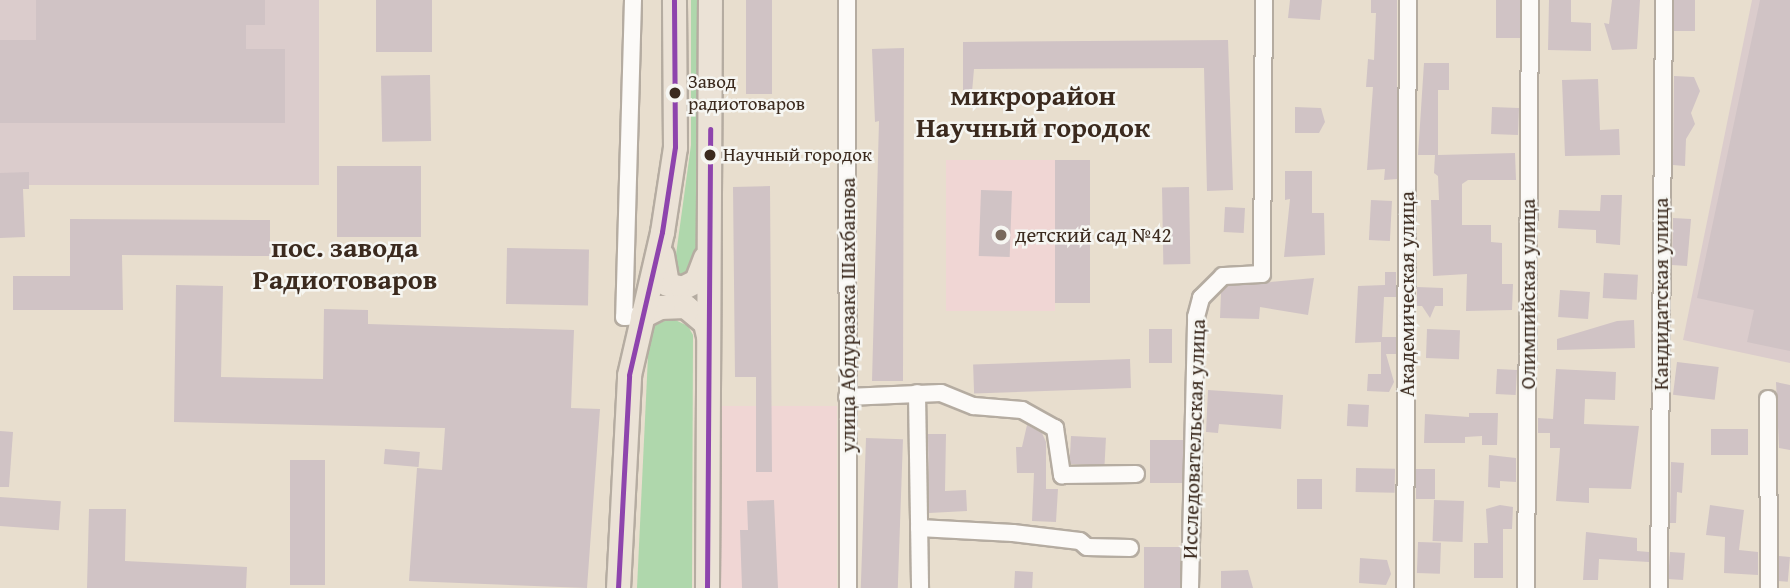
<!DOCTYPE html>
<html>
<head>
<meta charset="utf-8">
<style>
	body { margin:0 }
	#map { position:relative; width:1790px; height:588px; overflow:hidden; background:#e8dece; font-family:"Gentium Book Plus",serif }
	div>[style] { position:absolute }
	.built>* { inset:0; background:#f0d6d4; transform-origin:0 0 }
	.industrial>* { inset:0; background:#dbcccc; transform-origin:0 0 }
	.green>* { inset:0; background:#afd7ac }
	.building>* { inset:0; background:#d0c3c5; transform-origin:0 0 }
	.roads { filter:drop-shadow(2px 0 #b5aca1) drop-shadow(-2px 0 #b5aca1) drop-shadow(0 2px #b5aca1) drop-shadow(0 -2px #b5aca1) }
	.minor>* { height:16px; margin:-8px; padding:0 8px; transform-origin:8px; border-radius:8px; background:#fcfaf8 }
	.highway>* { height:23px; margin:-11.5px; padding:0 11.5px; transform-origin:11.5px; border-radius:11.5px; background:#ebe2d6 }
	.bus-1>* { height:5px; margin:-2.5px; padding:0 2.5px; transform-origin:2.5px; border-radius:2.5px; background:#8e44ad }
	.dots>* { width:19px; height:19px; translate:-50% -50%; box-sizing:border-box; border:4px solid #f6f6f2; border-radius:50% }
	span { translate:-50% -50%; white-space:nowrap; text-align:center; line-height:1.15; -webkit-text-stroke:5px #f6f6f2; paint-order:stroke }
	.bus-label { font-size:19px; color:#3b2a1e }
	.left { translate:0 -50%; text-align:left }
	.poi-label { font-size:21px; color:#3b2a1e }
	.street-label { font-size:21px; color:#3b2a1e }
	.district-label { font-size:28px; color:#3b2a1e; font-weight:700 }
</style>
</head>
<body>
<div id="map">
	<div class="built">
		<i style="left:946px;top:160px;width:109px;height:151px"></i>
		<i style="left:715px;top:406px;width:122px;height:182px"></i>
	</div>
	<div class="industrial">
		<i style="left:0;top:0;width:319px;height:185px"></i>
		<i style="clip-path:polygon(1752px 0,1790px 0,1790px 363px,1683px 340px)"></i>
	</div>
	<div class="green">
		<i style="clip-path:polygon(691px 0,699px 0,700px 258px,696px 271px,681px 276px,675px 262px,691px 145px)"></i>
		<i style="clip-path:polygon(671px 318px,688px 326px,693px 335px,692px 588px,637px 588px,649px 335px,654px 326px)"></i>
	</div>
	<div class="building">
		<i style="clip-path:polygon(36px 0,265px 0,265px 25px,246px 25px,246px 49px,285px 49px,285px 123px,0 123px,0 40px,36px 40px)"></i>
		<i style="left:376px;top:0;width:56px;height:52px"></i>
		<i style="left:746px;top:0;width:26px;height:94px"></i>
		<i style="clip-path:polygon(1290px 0,1322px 0,1320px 20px,1288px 18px)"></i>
		<i style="clip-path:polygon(1371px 0,1397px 0,1397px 179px,1384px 180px,1385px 169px,1367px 170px,1373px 87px,1366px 87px,1368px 59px,1374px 60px,1376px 13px,1371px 13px)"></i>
		<i style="left:1496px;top:0;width:24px;height:38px"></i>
		<i style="clip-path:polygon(1549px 0,1571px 0,1571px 22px,1591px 23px,1591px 51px,1548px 50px)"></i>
		<i style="clip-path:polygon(1612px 0,1640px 0,1637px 49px,1612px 50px,1604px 23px,1609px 24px)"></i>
		<i style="left:1674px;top:0;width:21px;height:31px"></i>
		<i style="clip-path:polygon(1760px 0,1790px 0,1790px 351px,1747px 342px,1754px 310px,1697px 298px)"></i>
		<i style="clip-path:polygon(1228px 40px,1233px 190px,1207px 191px,1204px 68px,974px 69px,972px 92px,963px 92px,963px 42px)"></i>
		<i style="clip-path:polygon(904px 48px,903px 381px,872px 381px,879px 121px,875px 122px,872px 49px)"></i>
		<i style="clip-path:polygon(1424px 63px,1449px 63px,1449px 90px,1438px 90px,1438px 155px,1515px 153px,1516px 180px,1468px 180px,1462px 184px,1462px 225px,1491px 225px,1491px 242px,1502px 243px,1502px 284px,1513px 284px,1512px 310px,1466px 311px,1467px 274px,1433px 276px,1431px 200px,1439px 200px,1438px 176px,1434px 173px,1435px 155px,1418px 155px)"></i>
		<i style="left:430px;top:75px;width:66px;height:49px;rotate:89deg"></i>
		<i style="clip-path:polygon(1674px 76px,1694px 77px,1700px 91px,1691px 113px,1695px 124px,1686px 139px,1685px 166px,1673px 165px)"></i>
		<i style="clip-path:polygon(1598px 79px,1600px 130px,1619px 129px,1620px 155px,1565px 156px,1562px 80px)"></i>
		<i style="clip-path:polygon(1295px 107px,1321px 108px,1325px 122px,1319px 133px,1295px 133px)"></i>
		<i style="left:1492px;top:107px;width:27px;height:27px;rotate:2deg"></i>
		<i style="left:1055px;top:160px;width:35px;height:143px"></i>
		<i style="left:337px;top:166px;width:84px;height:71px"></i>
		<i style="clip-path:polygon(1285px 171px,1312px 171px,1312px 213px,1324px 213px,1325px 255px,1284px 257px,1290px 199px,1285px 200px)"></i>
		<i style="clip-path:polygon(29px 172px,29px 189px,23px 189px,25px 237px,0 238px,0 173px)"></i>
		<i style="clip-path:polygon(770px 186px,772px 472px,756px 472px,756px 377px,735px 377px,733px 187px)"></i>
		<i style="left:1189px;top:187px;width:77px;height:27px;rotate:89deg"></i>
		<i style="left:981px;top:190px;width:31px;height:66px;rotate:2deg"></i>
		<i style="clip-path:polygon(1601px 195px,1622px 195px,1620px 245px,1596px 243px,1596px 230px,1558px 228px,1559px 210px,1600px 211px)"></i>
		<i style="left:1371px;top:200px;width:21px;height:40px;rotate:3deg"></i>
		<i style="left:1225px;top:207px;width:20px;height:25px;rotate:3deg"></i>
		<i style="clip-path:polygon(1673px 218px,1691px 219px,1687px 266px,1672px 265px)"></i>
		<i style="clip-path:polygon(70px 219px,270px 220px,270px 256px,122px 255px,123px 310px,13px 310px,13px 276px,70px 276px)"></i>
		<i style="left:507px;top:248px;width:82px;height:56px;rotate:1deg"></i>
		<i style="clip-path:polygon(1385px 272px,1396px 272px,1396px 297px,1384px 297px,1382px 337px,1396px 337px,1396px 354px,1386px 354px,1394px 382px,1389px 392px,1367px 391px,1368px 374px,1381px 374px,1381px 342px,1355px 343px,1358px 286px,1385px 285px)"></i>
		<i style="left:1604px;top:273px;width:34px;height:25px;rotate:3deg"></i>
		<i style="clip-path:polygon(1314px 278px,1308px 315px,1260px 307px,1259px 319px,1220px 318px,1221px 293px,1228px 286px)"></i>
		<i style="clip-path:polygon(176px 285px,223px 286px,221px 377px,323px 379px,324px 309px,368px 310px,368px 324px,574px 330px,571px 408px,600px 409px,587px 588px,409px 581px,417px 468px,442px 470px,445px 428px,174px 422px)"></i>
		<i style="clip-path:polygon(1417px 287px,1443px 288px,1443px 306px,1435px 306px,1430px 318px,1422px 306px,1417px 306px)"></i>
		<i style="left:1560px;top:290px;width:30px;height:27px;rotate:4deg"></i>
		<i style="clip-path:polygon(1634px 320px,1635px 348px,1557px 350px,1557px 339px,1617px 321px)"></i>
		<i style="left:1149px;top:329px;width:23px;height:34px"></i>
		<i style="left:1427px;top:329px;width:33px;height:29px;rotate:2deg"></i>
		<i style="left:1130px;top:359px;width:29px;height:157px;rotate:88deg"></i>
		<i style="left:1677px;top:362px;width:42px;height:33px;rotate:7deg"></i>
		<i style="left:1497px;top:369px;width:20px;height:25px;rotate:3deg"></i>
		<i style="clip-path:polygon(1556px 369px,1616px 372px,1615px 400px,1585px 399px,1584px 424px,1639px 426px,1631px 489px,1589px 488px,1589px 503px,1556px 501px,1560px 448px,1550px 448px,1550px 433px,1538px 433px,1538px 418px,1553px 419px)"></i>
		<i style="clip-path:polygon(1776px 382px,1790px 385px,1790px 450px,1779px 448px)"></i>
		<i style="clip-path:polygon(1208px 390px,1283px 395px,1281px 429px,1219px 424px,1218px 433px,1206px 432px)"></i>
		<i style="left:1348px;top:404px;width:21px;height:22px;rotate:3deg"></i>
		<i style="clip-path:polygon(1469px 413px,1498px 413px,1497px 445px,1482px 445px,1482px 436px,1465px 437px,1465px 443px,1424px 443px,1425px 414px,1469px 417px)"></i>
		<i style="clip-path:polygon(1027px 425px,1042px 433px,1046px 442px,1046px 489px,1058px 489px,1056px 522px,1032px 521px,1034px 473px,1017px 473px,1016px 447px,1022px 447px)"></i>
		<i style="left:1748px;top:429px;width:26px;height:37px;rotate:90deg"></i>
		<i style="clip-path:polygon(0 431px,13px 432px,9px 487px,0 487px)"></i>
		<i style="clip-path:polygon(928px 434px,946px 434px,945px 491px,966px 490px,967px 511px,929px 513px)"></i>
		<i style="left:1071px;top:436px;width:35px;height:28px;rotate:3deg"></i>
		<i style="left:866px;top:438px;width:37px;height:150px;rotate:2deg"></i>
		<i style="left:1150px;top:440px;width:33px;height:43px"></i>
		<i style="left:385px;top:449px;width:35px;height:15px;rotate:5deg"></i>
		<i style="clip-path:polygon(1489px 455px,1516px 458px,1516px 482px,1500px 481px,1500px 488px,1488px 487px)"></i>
		<i style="left:290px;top:460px;width:35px;height:125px"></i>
		<i style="clip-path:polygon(1671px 462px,1684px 463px,1682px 493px,1677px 492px,1676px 523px,1670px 523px)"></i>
		<i style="left:1356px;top:468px;width:39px;height:24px;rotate:1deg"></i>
		<i style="left:1416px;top:469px;width:19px;height:30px"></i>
		<i style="left:1297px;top:479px;width:25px;height:30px"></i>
		<i style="left:0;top:497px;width:61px;height:29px;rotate:4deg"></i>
		<i style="clip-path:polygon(774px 500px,778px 588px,742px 588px,740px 530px,748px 530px,747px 501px)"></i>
		<i style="left:1434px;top:500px;width:30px;height:41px;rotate:2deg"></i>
		<i style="clip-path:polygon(1500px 505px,1513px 507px,1512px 529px,1503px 529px,1503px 578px,1474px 578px,1474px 543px,1488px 543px,1486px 509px)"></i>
		<i style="clip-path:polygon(1710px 505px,1744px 510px,1739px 550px,1758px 552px,1758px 575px,1724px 573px,1725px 537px,1706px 535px)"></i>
		<i style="clip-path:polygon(89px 509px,126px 509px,125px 561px,247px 567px,246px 588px,87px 588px)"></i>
		<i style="clip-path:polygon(1586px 532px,1637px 538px,1637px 551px,1649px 552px,1649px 562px,1599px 559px,1598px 580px,1583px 580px)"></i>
		<i style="left:1418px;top:542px;width:23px;height:31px;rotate:2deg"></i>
		<i style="left:1144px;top:547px;width:36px;height:41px"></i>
		<i style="left:1670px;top:552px;width:15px;height:27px;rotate:4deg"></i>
		<i style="left:1779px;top:556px;width:11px;height:25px;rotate:5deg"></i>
		<i style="clip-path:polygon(1360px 558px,1387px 560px,1391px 574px,1386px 585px,1359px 583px)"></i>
		<i style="clip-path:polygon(1248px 570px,1253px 588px,1221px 588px,1221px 571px)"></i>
		<i style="left:1015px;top:571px;width:18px;height:17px;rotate:3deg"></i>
	</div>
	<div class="roads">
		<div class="minor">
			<i style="left:633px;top:0;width:317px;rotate:91.6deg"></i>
			<i style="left:624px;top:317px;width:18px;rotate:-3deg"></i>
			<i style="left:847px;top:0;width:588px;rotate:89.9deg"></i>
			<i style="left:917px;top:393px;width:195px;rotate:89.1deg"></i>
			<i style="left:847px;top:397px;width:94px;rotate:-2.4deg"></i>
			<i style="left:941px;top:393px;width:35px;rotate:22deg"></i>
			<i style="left:974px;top:406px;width:48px;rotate:4.8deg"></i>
			<i style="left:1022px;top:410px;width:38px;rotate:29deg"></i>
			<i style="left:1055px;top:428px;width:48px;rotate:81.5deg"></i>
			<i style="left:1062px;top:475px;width:74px;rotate:-0.8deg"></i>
			<i style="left:1768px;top:399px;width:189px;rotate:89.7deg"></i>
			<i style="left:919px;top:528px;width:94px;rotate:3deg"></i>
			<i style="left:1013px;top:533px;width:67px;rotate:6.8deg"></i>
			<i style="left:1080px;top:541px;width:9px;rotate:41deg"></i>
			<i style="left:1087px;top:547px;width:43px;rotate:1.3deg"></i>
			<i style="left:1190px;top:588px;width:271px;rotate:-88.7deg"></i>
			<i style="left:1196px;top:317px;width:20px;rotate:-75deg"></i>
			<i style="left:1201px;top:298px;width:31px;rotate:-45deg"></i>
			<i style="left:1223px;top:276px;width:39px;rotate:-3deg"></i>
			<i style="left:1262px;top:274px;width:274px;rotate:-89.6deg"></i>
			<i style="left:1405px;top:588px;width:588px;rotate:-89.71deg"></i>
			<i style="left:1526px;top:588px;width:588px;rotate:-89.61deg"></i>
			<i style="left:1659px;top:588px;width:588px;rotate:-89.51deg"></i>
		</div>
		<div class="highway">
			<i style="left:662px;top:255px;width:29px;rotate:80deg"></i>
			<i style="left:667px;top:284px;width:16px;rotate:15deg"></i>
			<i style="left:682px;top:288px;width:16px;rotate:-27deg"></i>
			<i style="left:696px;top:281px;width:25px;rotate:-69deg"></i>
			<i style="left:642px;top:316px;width:20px;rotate:-27deg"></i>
			<i style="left:660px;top:307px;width:25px;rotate:-2deg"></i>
			<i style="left:685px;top:306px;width:26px;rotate:40deg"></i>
			<i style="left:705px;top:323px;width:13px;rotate:77deg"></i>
			<i style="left:618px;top:588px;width:213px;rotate:-87deg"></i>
			<i style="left:629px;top:375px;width:147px;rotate:-77deg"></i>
			<i style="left:662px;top:232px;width:86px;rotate:-81.3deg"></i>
			<i style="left:675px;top:147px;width:147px;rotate:-90.4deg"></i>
			<i style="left:707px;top:588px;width:588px;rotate:-89.71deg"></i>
		</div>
	</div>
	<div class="bus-1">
		<i style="left:618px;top:588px;width:213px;rotate:-87deg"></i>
		<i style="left:629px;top:375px;width:147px;rotate:-77deg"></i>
		<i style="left:662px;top:232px;width:86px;rotate:-81.3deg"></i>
		<i style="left:675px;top:147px;width:147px;rotate:-90.4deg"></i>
		<i style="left:707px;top:588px;width:459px;rotate:-89.6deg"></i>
	</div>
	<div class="dots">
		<i style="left:675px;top:93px;background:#3b2a1e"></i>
		<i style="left:710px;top:155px;background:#3b2a1e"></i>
		<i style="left:1001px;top:235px;background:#78695c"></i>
	</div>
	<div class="bus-label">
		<span class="left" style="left:688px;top:93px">Завод<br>радиотоваров</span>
		<span class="left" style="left:723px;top:155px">Научный городок</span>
	</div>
	<div class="poi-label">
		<span class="left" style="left:1015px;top:235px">детский сад №42</span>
	</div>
	<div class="street-label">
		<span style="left:1407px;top:294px;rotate:-90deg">Академическая улица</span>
		<span style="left:1528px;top:294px;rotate:-90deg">Олимпийская улица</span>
		<span style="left:1661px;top:294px;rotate:-90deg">Кандидатская улица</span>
		<span style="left:848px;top:315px;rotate:-90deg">улица Абдуразака Шахбанова</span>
		<span style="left:1194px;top:439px;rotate:-88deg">Исследовательская улица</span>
	</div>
	<div class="district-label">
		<span style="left:1033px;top:111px">микрорайон<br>Научный городок</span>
		<span style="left:345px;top:263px">пос. завода<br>Радиотоваров</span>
	</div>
</div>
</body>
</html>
